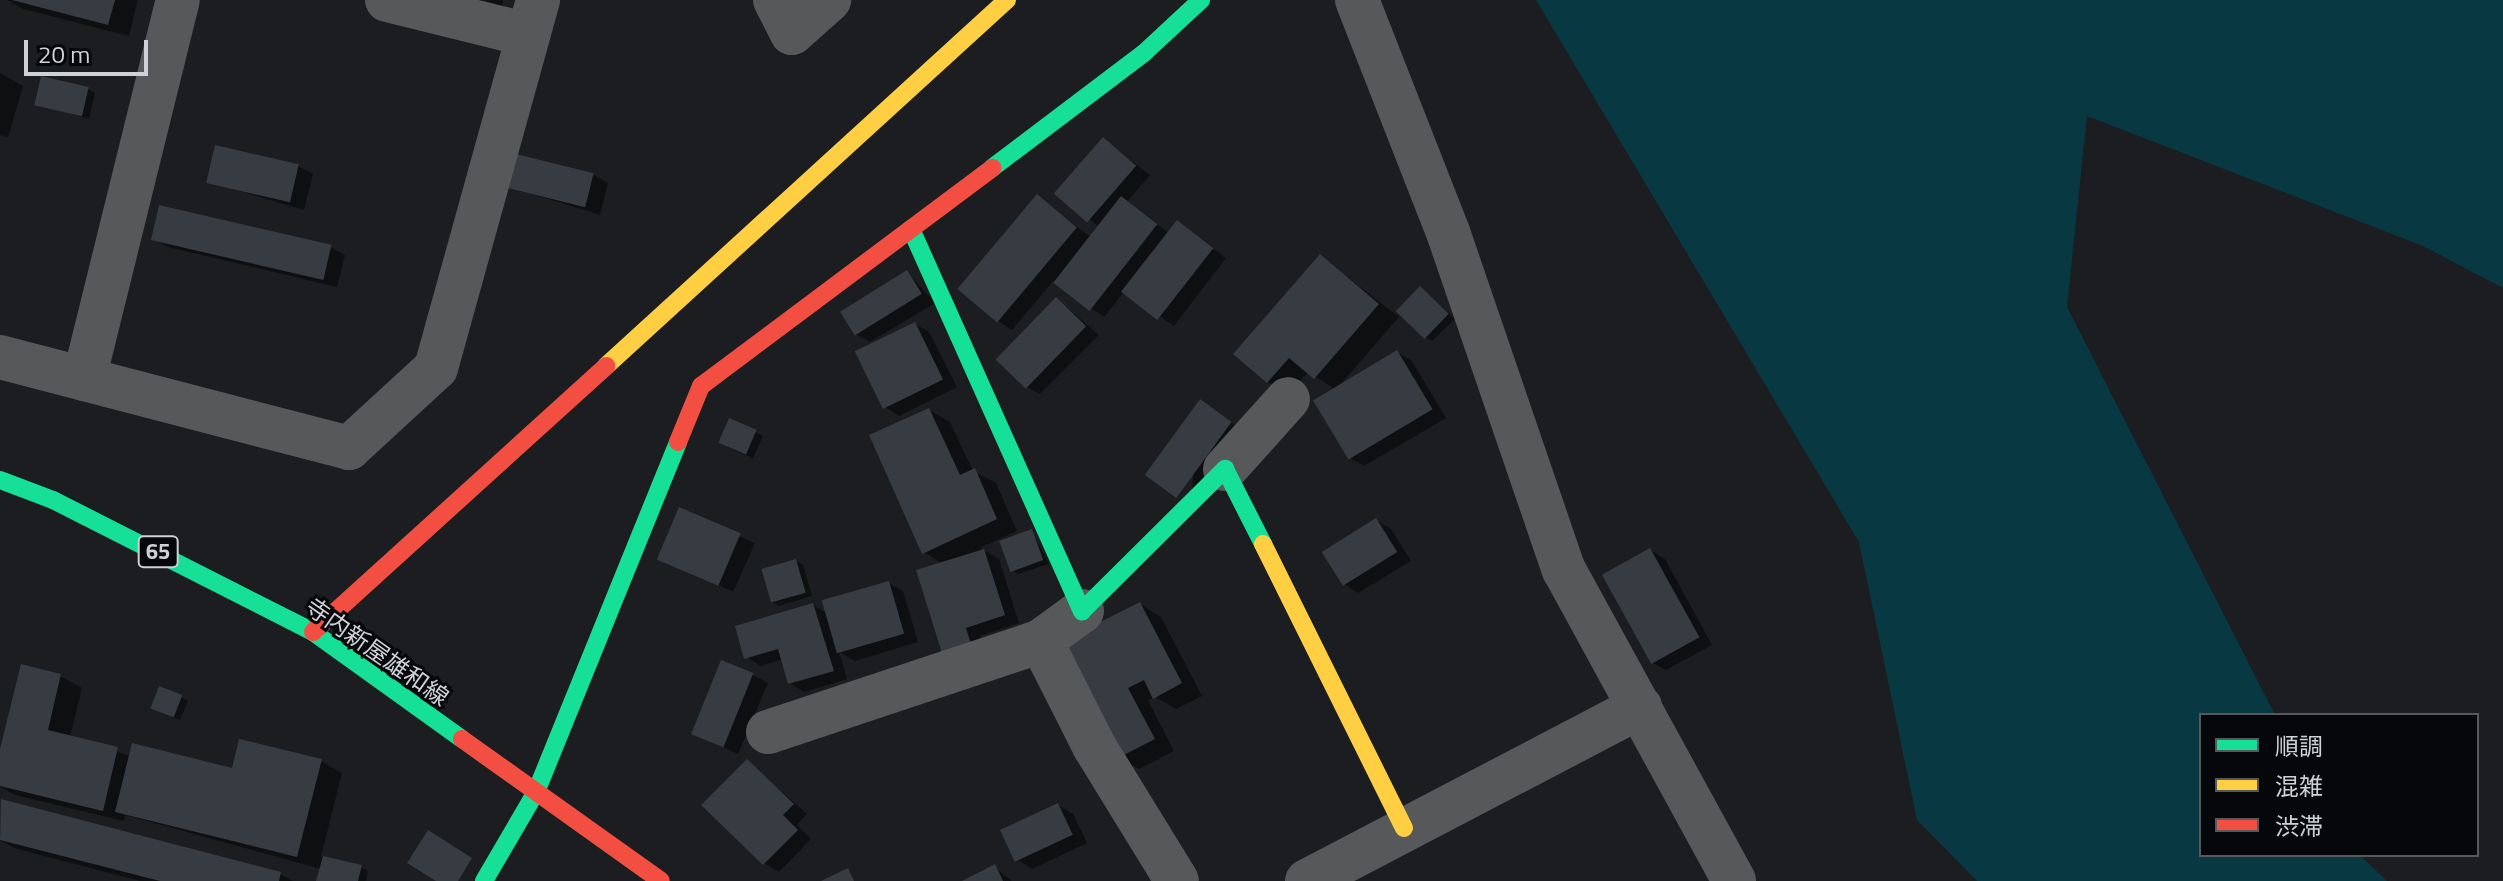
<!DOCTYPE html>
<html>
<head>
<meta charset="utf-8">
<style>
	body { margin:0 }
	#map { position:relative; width:2503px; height:881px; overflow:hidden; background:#1b1d20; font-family:"Titillium Web","Noto Sans JP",sans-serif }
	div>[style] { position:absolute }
	.water>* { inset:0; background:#083842 }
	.shadow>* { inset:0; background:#0007; transform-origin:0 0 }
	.building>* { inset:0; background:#373c42; transform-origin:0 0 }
	.street>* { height:44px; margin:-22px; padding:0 22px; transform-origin:22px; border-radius:22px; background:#57585a }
	.fast>* { height:18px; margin:-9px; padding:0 9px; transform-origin:9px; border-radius:9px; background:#16e098 }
	.slow>* { height:18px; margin:-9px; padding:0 9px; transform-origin:9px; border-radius:9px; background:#ffcf43 }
	.jam>* { height:18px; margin:-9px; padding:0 9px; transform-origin:9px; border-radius:9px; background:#f24e42 }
	span { translate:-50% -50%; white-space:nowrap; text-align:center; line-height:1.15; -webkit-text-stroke:6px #06070a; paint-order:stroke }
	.shield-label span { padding:2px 6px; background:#06070a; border:2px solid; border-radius:6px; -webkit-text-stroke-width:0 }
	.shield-label { font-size:22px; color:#ced1d6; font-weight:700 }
	.street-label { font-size:24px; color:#ced1d6 }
	.legend { position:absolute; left:2199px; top:713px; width:280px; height:144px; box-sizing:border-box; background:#06070a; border:2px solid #56585c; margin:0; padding:10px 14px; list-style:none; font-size:24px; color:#ced1d6 }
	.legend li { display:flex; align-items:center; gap:16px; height:40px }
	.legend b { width:40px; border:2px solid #56585c }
	.scale { position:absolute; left:24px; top:40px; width:124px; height:36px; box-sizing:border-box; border:4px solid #ced1d6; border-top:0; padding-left:10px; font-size:24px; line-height:28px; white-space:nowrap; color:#ced1d6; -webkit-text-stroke:6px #06070a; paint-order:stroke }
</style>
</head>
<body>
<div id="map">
	<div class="water">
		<i style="clip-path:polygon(1536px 0,2503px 0,2503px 288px,2423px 246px,2087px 116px,2067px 307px,2275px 715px,2201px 715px,2201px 855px,2360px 855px,2387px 881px,1977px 881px,1917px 820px,1859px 542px)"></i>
	</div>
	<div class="shadow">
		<i style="clip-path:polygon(7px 0,138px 0,129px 36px,23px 9px)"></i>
		<i style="clip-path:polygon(483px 0,503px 0,502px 6px)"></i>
		<i style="clip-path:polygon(0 73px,23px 86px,8px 137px,0 135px)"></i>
		<i style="clip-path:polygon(88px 89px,95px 93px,89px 119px,37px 104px)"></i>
		<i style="clip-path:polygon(1104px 140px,1150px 175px,1127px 202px,1170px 234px,1178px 223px,1226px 258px,1174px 326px,1124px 292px,1104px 317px,1053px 281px,1012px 330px,998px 321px,1037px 197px,1091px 237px,1099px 227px,1058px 194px)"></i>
		<i style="clip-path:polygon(298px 166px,313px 174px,304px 210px,209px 182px)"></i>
		<i style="clip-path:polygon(593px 175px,608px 183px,600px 215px,510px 187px)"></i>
		<i style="clip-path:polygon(153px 239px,330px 247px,345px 255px,337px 287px,168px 247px)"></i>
		<i style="clip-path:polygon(1320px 256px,1399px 317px,1340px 385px,1397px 352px,1412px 361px,1446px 418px,1364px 466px,1350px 458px,1335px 389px,1308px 372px,1289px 394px,1268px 382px)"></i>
		<i style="clip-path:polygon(907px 272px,935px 303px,870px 342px,855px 334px)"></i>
		<i style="clip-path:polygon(1421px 288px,1455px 319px,1432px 341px,1425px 337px)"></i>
		<i style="clip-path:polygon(1057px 299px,1099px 335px,1040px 394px,1025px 386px)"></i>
		<i style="clip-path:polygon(915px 324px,929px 332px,957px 387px,899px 416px,885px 407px)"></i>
		<i style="clip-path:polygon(1200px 401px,1245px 432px,1191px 504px)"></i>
		<i style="clip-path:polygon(929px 410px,950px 422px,973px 471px,996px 483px,1017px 531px,980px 548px,999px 559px,1019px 623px,980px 636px,985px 652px,959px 660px,943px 564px,924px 552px)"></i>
		<i style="clip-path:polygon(756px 432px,763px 436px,753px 458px,727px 447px)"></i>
		<i style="left:680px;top:510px;width:82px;height:53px;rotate:24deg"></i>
		<i style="clip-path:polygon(1376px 520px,1391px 529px,1411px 561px,1358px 593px,1344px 584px)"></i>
		<i style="clip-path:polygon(1032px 532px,1049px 564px,1018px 574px,1011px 570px)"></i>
		<i style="clip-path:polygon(1650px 550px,1665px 559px,1712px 645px,1666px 670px,1651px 662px)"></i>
		<i style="clip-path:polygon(796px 561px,803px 565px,812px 596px,779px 606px,772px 602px)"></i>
		<i style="clip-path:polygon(888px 583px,903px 591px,918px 642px,855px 661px,839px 652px,847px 679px,804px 692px,790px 683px,783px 659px,761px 666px,746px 657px,813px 605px,828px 614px)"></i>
		<i style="clip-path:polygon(1140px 604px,1161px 617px,1202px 696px,1176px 709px,1155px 697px,1148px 700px,1174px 751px,1139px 769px,1117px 757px)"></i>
		<i style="clip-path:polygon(753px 675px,768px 683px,738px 754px,693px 733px)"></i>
		<i style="clip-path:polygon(60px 676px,82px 688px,70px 737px,131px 756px,233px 770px,321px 761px,342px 773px,321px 857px,361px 867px,368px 871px,366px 881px,318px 881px,321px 869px,125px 815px,124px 821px,15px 795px,0 787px,0 758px)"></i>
		<i style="clip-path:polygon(181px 697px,188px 701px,180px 720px,159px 711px)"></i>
		<i style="clip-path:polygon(747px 761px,807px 814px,797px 825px,811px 839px,779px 872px,764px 863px)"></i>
		<i style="clip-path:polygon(2px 802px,280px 874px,293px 881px,140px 881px,14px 848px,0 840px)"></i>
		<i style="clip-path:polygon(1058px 805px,1073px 814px,1087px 843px,1032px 869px,1018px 860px)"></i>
		<i style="clip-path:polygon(994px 867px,1012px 881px,967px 881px)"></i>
	</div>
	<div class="building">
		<i style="clip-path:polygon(12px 0,115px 0,108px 25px)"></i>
		<i style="left:41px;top:76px;width:49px;height:30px;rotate:13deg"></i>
		<i style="left:1103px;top:137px;width:44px;height:75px;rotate:41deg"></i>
		<i style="left:215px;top:145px;width:86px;height:39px;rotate:13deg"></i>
		<i style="left:516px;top:154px;width:80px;height:35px;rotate:14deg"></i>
		<i style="left:1037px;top:194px;width:52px;height:124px;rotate:40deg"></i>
		<i style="left:1121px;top:196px;width:46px;height:110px;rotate:38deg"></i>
		<i style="left:159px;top:205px;width:177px;height:36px;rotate:13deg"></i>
		<i style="left:1177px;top:220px;width:46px;height:91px;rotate:38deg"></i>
		<i style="clip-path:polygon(1320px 254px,1379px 304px,1314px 379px,1289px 358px,1267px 383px,1233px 354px)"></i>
		<i style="left:907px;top:270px;width:28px;height:79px;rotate:58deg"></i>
		<i style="left:1420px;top:286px;width:40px;height:35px;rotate:44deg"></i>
		<i style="left:1056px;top:297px;width:42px;height:87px;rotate:44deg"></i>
		<i style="left:915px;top:322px;width:64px;height:67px;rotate:64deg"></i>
		<i style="left:1397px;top:350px;width:69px;height:98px;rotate:59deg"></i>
		<i style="left:1200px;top:399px;width:39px;height:94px;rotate:36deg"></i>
		<i style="clip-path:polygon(929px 408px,960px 475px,975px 468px,997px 519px,922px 554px,869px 435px)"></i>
		<i style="left:729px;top:418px;width:30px;height:27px;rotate:23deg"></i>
		<i style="left:679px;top:507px;width:67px;height:57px;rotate:23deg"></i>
		<i style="left:1376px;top:518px;width:40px;height:64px;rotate:58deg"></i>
		<i style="left:1032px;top:529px;width:33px;height:35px;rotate:70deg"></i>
		<i style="left:1650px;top:548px;width:102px;height:55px;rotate:61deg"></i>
		<i style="clip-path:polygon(984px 549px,1005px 615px,966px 628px,971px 644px,942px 653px,916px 570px)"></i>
		<i style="left:796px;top:559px;width:35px;height:36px;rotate:74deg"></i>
		<i style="left:889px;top:581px;width:55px;height:70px;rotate:74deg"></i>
		<i style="clip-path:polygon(1140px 602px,1182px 683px,1153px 699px,1144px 680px,1128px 688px,1155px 739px,1116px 759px,1057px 644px)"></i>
		<i style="clip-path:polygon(813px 603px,834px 671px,788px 684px,778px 649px,744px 659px,735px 626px)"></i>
		<i style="left:721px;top:660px;width:35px;height:80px;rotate:22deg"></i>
		<i style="clip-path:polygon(21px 664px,61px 674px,48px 730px,118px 747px,103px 811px,0 786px,0 749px)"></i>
		<i style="left:159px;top:686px;width:25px;height:24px;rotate:21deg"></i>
		<i style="clip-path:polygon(239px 739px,322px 759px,297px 857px,115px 812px,132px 743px,232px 768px)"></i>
		<i style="clip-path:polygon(747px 759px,794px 804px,783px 815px,798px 830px,763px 865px,701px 805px)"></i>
		<i style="clip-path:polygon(1px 799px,281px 872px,279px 881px,160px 881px,0 840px)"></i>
		<i style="left:1058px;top:803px;width:35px;height:64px;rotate:65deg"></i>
		<i style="clip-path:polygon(428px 830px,472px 858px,458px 881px,436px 881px,407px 863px)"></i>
		<i style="clip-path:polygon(323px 856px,362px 865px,358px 881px,316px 881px)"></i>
		<i style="clip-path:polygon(995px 864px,1003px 881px,962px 881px)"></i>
		<i style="clip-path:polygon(848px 868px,854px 881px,821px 881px)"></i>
	</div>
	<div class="street">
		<i style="left:387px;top:0;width:145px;rotate:13.9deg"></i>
		<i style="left:775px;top:0;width:37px;rotate:63deg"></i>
		<i style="left:792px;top:33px;width:50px;rotate:-41.7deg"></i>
		<i style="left:1357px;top:0;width:252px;rotate:68.6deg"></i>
		<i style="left:1449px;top:235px;width:354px;rotate:71.1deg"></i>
		<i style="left:1564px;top:570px;width:354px;rotate:61.3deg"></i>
		<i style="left:0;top:357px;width:361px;rotate:14.6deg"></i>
		<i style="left:349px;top:448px;width:118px;rotate:-42.6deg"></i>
		<i style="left:436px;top:368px;width:382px;rotate:-74.5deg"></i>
		<i style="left:84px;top:379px;width:390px;rotate:-76.1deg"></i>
		<i style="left:1225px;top:469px;width:94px;rotate:-48deg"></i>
		<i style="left:1082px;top:611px;width:51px;rotate:143.8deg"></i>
		<i style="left:1041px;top:641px;width:118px;rotate:63.2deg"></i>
		<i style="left:1094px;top:746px;width:158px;rotate:58.4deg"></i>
		<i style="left:768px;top:732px;width:288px;rotate:-18.4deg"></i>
		<i style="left:1307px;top:881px;width:376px;rotate:-27.6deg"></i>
	</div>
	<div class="fast">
		<i style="left:992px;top:168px;width:191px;rotate:-37.1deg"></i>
		<i style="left:1144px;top:53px;width:78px;rotate:-42.9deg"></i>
		<i style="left:911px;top:229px;width:419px;rotate:65.9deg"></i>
		<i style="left:1082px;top:611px;width:202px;rotate:-44.8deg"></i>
		<i style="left:1225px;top:469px;width:84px;rotate:63.1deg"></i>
		<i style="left:0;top:480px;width:57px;rotate:20.7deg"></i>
		<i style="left:53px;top:500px;width:292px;rotate:26.9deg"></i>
		<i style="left:313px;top:632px;width:183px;rotate:35.7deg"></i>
		<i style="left:484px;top:881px;width:103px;rotate:-59.7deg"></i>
		<i style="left:536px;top:792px;width:378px;rotate:-67.9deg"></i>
	</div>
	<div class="slow">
		<i style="left:606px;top:366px;width:543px;rotate:-42.39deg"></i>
		<i style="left:1263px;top:544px;width:317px;rotate:63.6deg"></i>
	</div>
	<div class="jam">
		<i style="left:678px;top:442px;width:61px;rotate:-67.7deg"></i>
		<i style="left:701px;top:386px;width:364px;rotate:-36.8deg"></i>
		<i style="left:313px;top:632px;width:396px;rotate:-42.2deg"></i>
		<i style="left:462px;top:739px;width:244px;rotate:35.5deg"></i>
	</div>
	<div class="shield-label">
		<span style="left:158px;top:552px">65</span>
	</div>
	<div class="street-label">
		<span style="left:377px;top:652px;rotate:35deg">寺内新屋雄和線</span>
	</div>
	<ul class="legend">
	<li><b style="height:10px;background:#16e098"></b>順調</li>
	<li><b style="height:10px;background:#ffcf43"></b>混雑</li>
	<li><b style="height:10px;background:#f24e42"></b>渋滞</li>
	</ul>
	<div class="scale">20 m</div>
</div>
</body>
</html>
